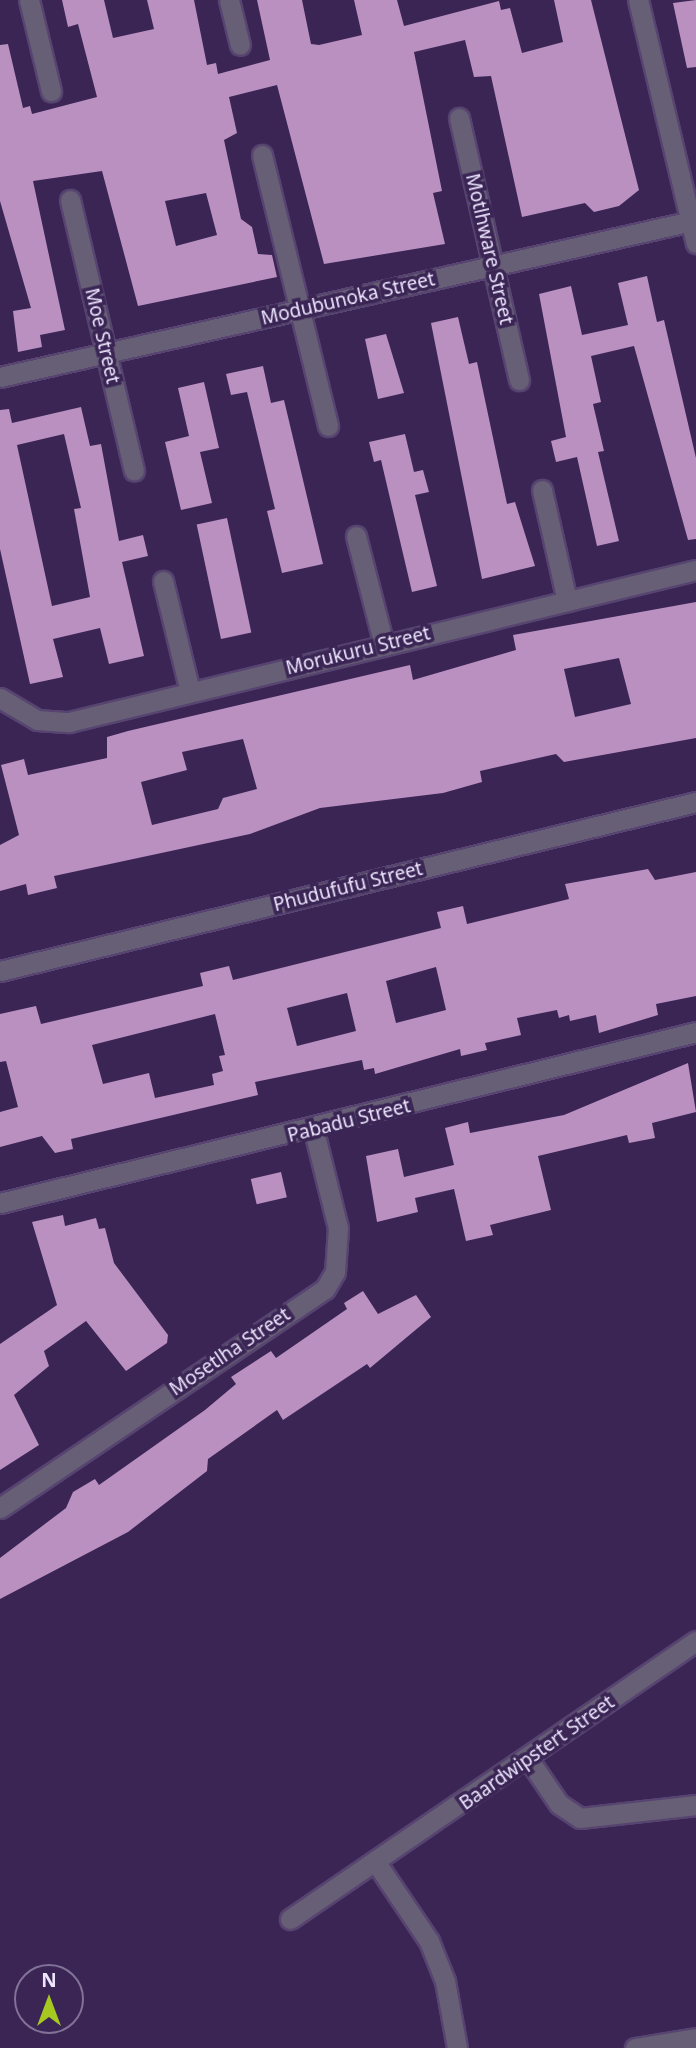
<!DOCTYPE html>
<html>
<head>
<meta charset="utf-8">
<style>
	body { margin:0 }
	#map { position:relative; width:696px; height:2048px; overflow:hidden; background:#3a2555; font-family:"Noto Sans",sans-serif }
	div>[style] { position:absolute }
	.building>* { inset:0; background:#ba90c1; transform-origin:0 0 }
	.roads { filter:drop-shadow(2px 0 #574470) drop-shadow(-2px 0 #574470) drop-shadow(0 2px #574470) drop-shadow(0 -2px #574470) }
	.minor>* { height:19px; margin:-9.5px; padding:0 9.5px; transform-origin:9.5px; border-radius:9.5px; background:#675f76 }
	span { translate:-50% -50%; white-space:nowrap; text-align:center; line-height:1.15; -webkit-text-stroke:7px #3a2555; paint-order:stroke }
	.street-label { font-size:19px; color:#ede5fd }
	.north { position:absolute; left:14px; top:1964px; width:70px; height:70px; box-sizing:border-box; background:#3a2555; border:2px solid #827298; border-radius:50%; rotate:0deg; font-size:19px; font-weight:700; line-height:28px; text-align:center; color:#ede5fd }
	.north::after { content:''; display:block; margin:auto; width:24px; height:32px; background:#a6c820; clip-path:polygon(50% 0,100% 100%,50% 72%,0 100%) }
</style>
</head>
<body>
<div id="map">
	<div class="building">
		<i style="clip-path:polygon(evenodd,62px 0,104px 0,113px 38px,154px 29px,147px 0,194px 0,207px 65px,216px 63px,218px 74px,270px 60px,257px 0,302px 0,311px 44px,319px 45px,362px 35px,354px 0,397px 0,404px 26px,499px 1px,501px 10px,510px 8px,522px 53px,563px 42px,554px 0,591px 0,639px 190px,619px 206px,594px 212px,585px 203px,522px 217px,491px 76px,474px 77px,465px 40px,414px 52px,442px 191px,433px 193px,445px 244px,324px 264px,277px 85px,229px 97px,237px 133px,224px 140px,241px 219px,252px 227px,258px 254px,272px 255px,277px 277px,138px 306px,102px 171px,33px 181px,65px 330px,40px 335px,42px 347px,18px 352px,13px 311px,31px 308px,0 201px,0 45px,8px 44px,23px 108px,30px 106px,32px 114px,97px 97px,78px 24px,68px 27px,62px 0,206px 193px,217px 235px,176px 246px,165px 201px,206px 193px)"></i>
		<i style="clip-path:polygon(696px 0,696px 67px,687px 68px,673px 3px)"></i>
		<i style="clip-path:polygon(647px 276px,657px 322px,664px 320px,696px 458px,696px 539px,688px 540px,634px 346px,591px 356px,601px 402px,593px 404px,604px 451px,598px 452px,619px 541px,597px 546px,577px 457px,556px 462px,551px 441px,566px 437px,539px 294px,571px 286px,582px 335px,628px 325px,618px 283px)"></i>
		<i style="clip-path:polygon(458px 317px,469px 364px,477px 362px,507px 504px,515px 502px,535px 566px,482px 579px,431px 323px)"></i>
		<i style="clip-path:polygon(386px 334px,404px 393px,378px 399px,365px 339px)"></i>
		<i style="clip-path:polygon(263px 366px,271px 403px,284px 400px,323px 564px,282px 573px,267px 511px,275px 509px,247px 392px,231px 395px,226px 374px)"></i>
		<i style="clip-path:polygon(204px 382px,219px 448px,200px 452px,212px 503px,181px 510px,165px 442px,189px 436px,178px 388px)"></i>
		<i style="clip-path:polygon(evenodd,81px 407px,90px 446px,101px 444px,119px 541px,143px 535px,148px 556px,122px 562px,144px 656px,109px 664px,100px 628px,53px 639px,63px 677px,30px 684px,0 549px,0 410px,9px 409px,12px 423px,81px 407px,64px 434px,81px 508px,74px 509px,90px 597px,52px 606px,17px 445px,64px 434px)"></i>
		<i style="clip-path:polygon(405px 434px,414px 472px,423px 470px,429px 492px,415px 495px,437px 586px,412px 592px,381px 460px,374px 462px,369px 442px)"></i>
		<i style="left:227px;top:518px;width:117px;height:31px;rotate:78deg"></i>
		<i style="clip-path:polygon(evenodd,696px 602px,696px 738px,564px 762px,556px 754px,480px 771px,482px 782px,443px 793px,320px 808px,250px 834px,54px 876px,57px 888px,28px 895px,26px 884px,0 891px,0 845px,19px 835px,1px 765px,24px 759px,28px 775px,107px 758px,107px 737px,128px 731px,410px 665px,413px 680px,516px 650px,513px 635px,696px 602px,619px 658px,631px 704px,575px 717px,564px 669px,619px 658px,696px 602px,243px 739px,257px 789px,223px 798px,218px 809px,152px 825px,141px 782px,187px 770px,182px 752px,243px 739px)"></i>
		<i style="clip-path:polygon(evenodd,648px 869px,655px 880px,696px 872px,696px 996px,656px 1004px,658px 1015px,599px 1033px,596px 1015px,570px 1021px,569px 1015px,559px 1018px,557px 1010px,517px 1018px,521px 1035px,485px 1043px,487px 1050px,461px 1056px,460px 1049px,375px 1074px,374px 1068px,364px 1070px,362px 1060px,255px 1082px,258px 1095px,71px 1139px,73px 1149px,55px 1153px,42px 1136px,0 1147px,0 1112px,18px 1107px,6px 1061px,0 1062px,0 1014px,36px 1006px,41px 1024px,203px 986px,200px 973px,229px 966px,233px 980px,441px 928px,437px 912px,463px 906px,467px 924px,569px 899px,565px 884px,648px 869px,436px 967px,446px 1010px,396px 1023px,386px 981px,436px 967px,648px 869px,347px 993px,356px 1031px,297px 1046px,287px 1008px,347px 993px,648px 869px,215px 1014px,225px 1055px,219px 1056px,223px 1071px,212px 1074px,214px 1085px,155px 1098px,149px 1073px,103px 1084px,92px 1045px,215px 1014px)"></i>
		<i style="clip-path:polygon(688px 1063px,696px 1112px,652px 1123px,655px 1138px,629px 1143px,627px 1135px,538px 1156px,551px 1210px,490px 1225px,493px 1235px,466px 1241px,454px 1189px,415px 1198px,418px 1212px,377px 1222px,366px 1156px,398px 1149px,404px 1177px,454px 1165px,445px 1128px,468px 1122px,470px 1133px,564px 1115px)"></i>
		<i style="left:281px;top:1172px;width:26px;height:31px;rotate:77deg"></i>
		<i style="clip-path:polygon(63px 1215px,65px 1226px,96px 1218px,99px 1229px,105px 1228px,114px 1263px,168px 1335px,167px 1343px,126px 1371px,86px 1321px,44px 1351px,49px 1366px,14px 1395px,39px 1445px,0 1470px,0 1344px,57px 1305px,32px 1222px)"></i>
		<i style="clip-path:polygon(363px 1291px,378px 1314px,416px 1295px,431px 1317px,370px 1368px,367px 1364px,283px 1420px,277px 1410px,208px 1459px,207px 1471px,128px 1532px,0 1599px,0 1558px,66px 1508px,73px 1492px,95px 1479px,99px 1485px,205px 1410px,236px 1384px,231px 1377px,271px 1351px,276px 1358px,347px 1309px,344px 1303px)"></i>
	</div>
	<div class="roads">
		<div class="minor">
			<i style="left:29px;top:0;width:94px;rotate:76.4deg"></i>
			<i style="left:229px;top:0;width:46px;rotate:76.3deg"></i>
			<i style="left:638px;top:0;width:250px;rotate:76.6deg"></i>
			<i style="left:459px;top:118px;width:269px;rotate:77.1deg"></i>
			<i style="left:262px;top:155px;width:279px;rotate:76.3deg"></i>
			<i style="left:70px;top:200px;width:278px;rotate:76.7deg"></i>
			<i style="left:0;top:377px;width:713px;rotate:-12.71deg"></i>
			<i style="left:542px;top:490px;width:114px;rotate:77.3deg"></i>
			<i style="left:356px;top:536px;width:113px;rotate:75.6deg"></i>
			<i style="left:163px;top:581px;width:114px;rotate:76.3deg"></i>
			<i style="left:0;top:698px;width:43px;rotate:30.7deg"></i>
			<i style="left:37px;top:720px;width:32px;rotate:4deg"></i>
			<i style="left:69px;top:722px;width:645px;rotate:-13.63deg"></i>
			<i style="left:0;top:971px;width:716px;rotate:-13.65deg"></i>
			<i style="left:0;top:1203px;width:717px;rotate:-13.8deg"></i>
			<i style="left:0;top:1508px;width:392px;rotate:-34deg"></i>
			<i style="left:325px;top:1289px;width:20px;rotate:-60deg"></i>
			<i style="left:335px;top:1272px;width:44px;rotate:-86.1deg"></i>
			<i style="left:338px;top:1228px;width:100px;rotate:-103.9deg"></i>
			<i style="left:529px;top:1760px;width:53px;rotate:55.7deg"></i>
			<i style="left:559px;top:1804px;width:25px;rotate:34deg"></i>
			<i style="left:580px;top:1818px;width:117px;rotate:-6.4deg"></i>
			<i style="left:377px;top:1864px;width:93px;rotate:56deg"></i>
			<i style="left:429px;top:1941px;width:43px;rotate:68.2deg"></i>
			<i style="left:445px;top:1981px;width:68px;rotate:79.8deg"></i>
			<i style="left:290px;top:1919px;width:492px;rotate:-34.4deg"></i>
			<i style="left:635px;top:2048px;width:62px;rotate:-9.3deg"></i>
		</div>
	</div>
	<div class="street-label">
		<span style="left:489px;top:249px;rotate:77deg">Motlhware Street</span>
		<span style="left:348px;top:299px;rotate:-13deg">Modubunoka Street</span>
		<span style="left:102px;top:336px;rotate:77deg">Moe Street</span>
		<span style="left:358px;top:651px;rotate:-14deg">Morukuru Street</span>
		<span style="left:348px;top:887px;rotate:-14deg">Phudufufu Street</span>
		<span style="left:349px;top:1121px;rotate:-14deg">Pabadu Street</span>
		<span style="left:230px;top:1352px;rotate:-34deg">Mosetlha Street</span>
		<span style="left:537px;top:1753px;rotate:-35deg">Baardwipstert Street</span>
	</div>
	<div class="north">N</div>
</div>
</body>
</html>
